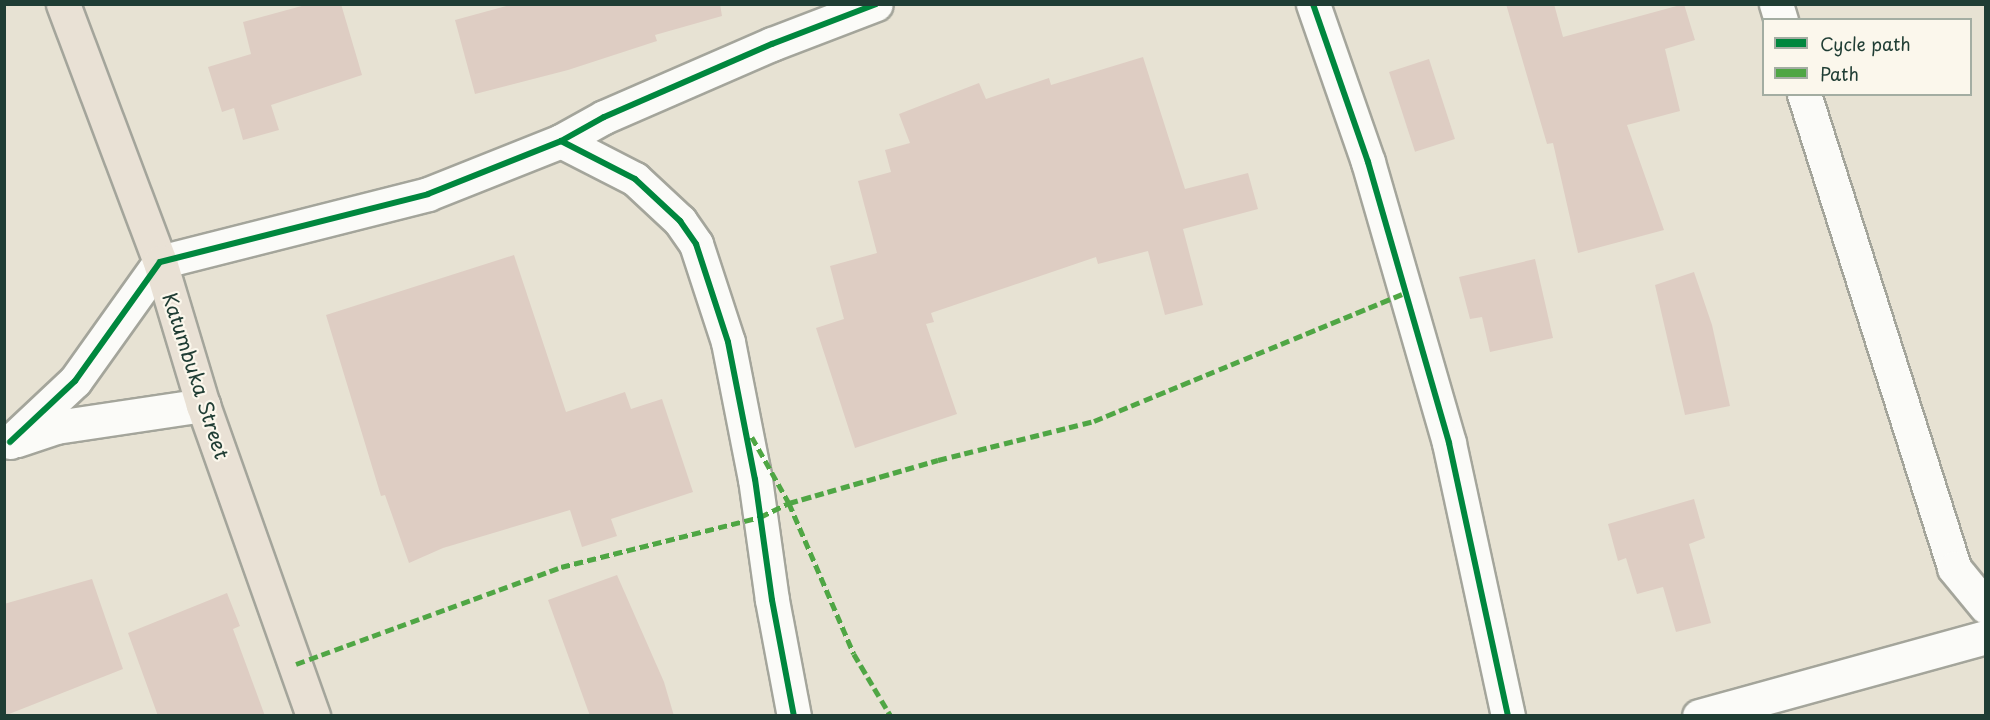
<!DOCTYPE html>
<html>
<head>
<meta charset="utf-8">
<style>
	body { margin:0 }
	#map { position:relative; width:1990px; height:720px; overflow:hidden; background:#e7e2d3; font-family:"Playpen Sans",sans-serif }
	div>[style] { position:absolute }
	.building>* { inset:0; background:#decdc3; transform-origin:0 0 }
	.roads { filter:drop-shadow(2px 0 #a4a59b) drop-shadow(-2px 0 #a4a59b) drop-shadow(0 2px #a4a59b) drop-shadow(0 -2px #a4a59b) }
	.minor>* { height:33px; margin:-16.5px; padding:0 16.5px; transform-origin:16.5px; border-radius:16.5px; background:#fbfbf8 }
	.major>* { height:33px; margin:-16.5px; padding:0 16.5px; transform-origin:16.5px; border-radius:16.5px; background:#e9e1d5 }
	.quiet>* { height:4.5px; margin-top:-2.25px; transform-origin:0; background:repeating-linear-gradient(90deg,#4fa644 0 9px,transparent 0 13.5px) }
	.cycleway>* { height:6px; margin:-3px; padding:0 3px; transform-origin:3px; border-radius:3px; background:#00873e }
	span { translate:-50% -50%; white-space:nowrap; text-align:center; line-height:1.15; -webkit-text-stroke:4.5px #fbf7ec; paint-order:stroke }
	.street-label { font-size:20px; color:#1f3d34 }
	.frame { position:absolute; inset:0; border:6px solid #1f3d34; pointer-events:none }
	.legend { position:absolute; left:1762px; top:18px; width:210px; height:78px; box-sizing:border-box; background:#fbf7ec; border:2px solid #a3ada2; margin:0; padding:8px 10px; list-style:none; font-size:18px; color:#1f3d34 }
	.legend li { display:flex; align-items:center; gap:12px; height:30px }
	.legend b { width:30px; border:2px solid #a3ada2 }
</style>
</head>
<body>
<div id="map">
	<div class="building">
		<i style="clip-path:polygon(309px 4px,341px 4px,362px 75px,271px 105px,279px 130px,243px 140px,234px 108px,222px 112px,208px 67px,251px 54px,243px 22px)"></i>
		<i style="clip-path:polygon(514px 4px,720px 4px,722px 16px,655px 35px,657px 41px,568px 70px,475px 94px,455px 20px)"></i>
		<i style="clip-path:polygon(1506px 4px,1554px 4px,1563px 37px,1684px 4px,1695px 40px,1665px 49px,1680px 111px,1627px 125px,1664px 230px,1578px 253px,1553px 143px,1547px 144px)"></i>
		<i style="clip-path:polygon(1143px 57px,1185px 189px,1248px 173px,1258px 209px,1183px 229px,1203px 305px,1165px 315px,1148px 251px,1098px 264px,1096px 257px,931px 313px,934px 322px,926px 324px,957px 414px,855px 448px,816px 328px,844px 319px,830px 266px,877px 253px,858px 181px,891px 172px,885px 150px,910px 143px,899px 114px,979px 83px,986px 99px,1049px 78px,1051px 85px)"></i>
		<i style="left:1429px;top:59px;width:84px;height:42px;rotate:72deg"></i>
		<i style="clip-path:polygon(514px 255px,566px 412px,625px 392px,631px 409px,662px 399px,693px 492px,611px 519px,617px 536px,582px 547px,570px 510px,443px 548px,409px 563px,385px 495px,381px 496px,326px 315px)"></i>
		<i style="clip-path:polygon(1535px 259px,1553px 338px,1490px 352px,1482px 317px,1470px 319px,1459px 277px)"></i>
		<i style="clip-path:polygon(1694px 272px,1712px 325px,1730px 406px,1685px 415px,1655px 285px)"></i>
		<i style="clip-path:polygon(1694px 499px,1705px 538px,1689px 544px,1711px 623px,1676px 632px,1663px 587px,1637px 594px,1626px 558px,1618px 561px,1608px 524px)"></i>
		<i style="clip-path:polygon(617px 575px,664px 682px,674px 716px,590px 716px,548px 600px)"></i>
		<i style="clip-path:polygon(92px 579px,123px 669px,4px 716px,4px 604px)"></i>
		<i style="clip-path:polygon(227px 593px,240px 626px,233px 629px,265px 716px,158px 716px,128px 633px)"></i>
	</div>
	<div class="roads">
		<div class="minor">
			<i style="left:1313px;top:4px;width:167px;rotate:70.8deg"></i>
			<i style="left:1368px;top:162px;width:292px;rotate:73.9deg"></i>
			<i style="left:1449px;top:443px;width:279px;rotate:77.8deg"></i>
			<i style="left:1776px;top:4px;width:17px;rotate:73deg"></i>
			<i style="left:1804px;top:94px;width:497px;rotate:72.4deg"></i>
			<i style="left:1954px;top:568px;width:50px;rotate:50.6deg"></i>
			<i style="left:561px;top:141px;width:83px;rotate:27.2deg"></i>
			<i style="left:635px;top:179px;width:62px;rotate:43deg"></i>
			<i style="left:680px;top:221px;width:28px;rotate:55deg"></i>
			<i style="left:696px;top:244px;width:103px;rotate:71.9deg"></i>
			<i style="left:728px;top:342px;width:140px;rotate:78.9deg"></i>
			<i style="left:755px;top:479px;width:122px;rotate:82deg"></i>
			<i style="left:772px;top:600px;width:118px;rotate:79.3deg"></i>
			<i style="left:17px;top:440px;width:41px;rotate:-18.4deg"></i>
			<i style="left:56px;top:427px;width:149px;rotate:-8.5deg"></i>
			<i style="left:10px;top:442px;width:89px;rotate:-43.2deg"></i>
			<i style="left:75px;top:381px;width:146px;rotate:-54.5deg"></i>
			<i style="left:160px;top:262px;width:276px;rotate:-14.2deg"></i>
			<i style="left:428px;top:194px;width:143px;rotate:-21.7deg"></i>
			<i style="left:561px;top:141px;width:49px;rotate:-29.2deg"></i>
			<i style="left:604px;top:117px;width:183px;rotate:-23.5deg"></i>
			<i style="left:772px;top:44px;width:111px;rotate:-21deg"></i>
			<i style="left:1699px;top:716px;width:298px;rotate:-15.4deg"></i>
		</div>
		<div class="major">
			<i style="left:63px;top:4px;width:276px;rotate:69.4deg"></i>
			<i style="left:160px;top:262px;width:149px;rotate:73.3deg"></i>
			<i style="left:203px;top:405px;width:330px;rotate:70.5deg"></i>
		</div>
	</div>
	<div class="quiet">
		<i style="left:752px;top:437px;width:76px;rotate:60.7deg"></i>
		<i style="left:789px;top:503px;width:164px;rotate:66.7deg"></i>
		<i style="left:854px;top:654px;width:72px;rotate:59.2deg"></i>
		<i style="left:296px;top:664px;width:282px;rotate:-20.1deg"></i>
		<i style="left:561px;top:567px;width:205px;rotate:-14.1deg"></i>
		<i style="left:760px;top:517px;width:32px;rotate:-26deg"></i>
		<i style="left:789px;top:503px;width:155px;rotate:-16.1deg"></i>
		<i style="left:938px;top:460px;width:161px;rotate:-14deg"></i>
		<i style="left:1094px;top:421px;width:335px;rotate:-22.4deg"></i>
	</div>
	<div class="cycleway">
		<i style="left:1313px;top:4px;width:167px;rotate:70.8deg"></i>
		<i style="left:1368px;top:162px;width:292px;rotate:73.9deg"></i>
		<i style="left:1449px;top:443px;width:279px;rotate:77.8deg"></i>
		<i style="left:561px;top:141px;width:83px;rotate:27.2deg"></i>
		<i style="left:635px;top:179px;width:62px;rotate:43deg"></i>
		<i style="left:680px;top:221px;width:28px;rotate:55deg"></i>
		<i style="left:696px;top:244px;width:103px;rotate:71.9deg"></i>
		<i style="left:728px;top:342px;width:140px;rotate:78.9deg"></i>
		<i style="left:755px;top:479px;width:122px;rotate:82deg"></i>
		<i style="left:772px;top:600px;width:118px;rotate:79.3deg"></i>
		<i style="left:10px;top:442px;width:89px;rotate:-43.2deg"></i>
		<i style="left:75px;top:381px;width:146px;rotate:-54.5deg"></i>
		<i style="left:160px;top:262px;width:276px;rotate:-14.2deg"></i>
		<i style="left:428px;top:194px;width:143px;rotate:-21.7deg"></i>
		<i style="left:561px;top:141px;width:49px;rotate:-29.2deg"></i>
		<i style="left:604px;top:117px;width:183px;rotate:-23.5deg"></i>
		<i style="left:772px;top:44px;width:111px;rotate:-21deg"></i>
	</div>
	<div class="street-label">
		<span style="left:196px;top:376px;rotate:72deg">Katumbuka Street</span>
	</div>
	<div class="frame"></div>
	<ul class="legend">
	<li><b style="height:8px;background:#00873e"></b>Cycle path</li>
	<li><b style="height:8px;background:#4fa644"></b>Path</li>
	</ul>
</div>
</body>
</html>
